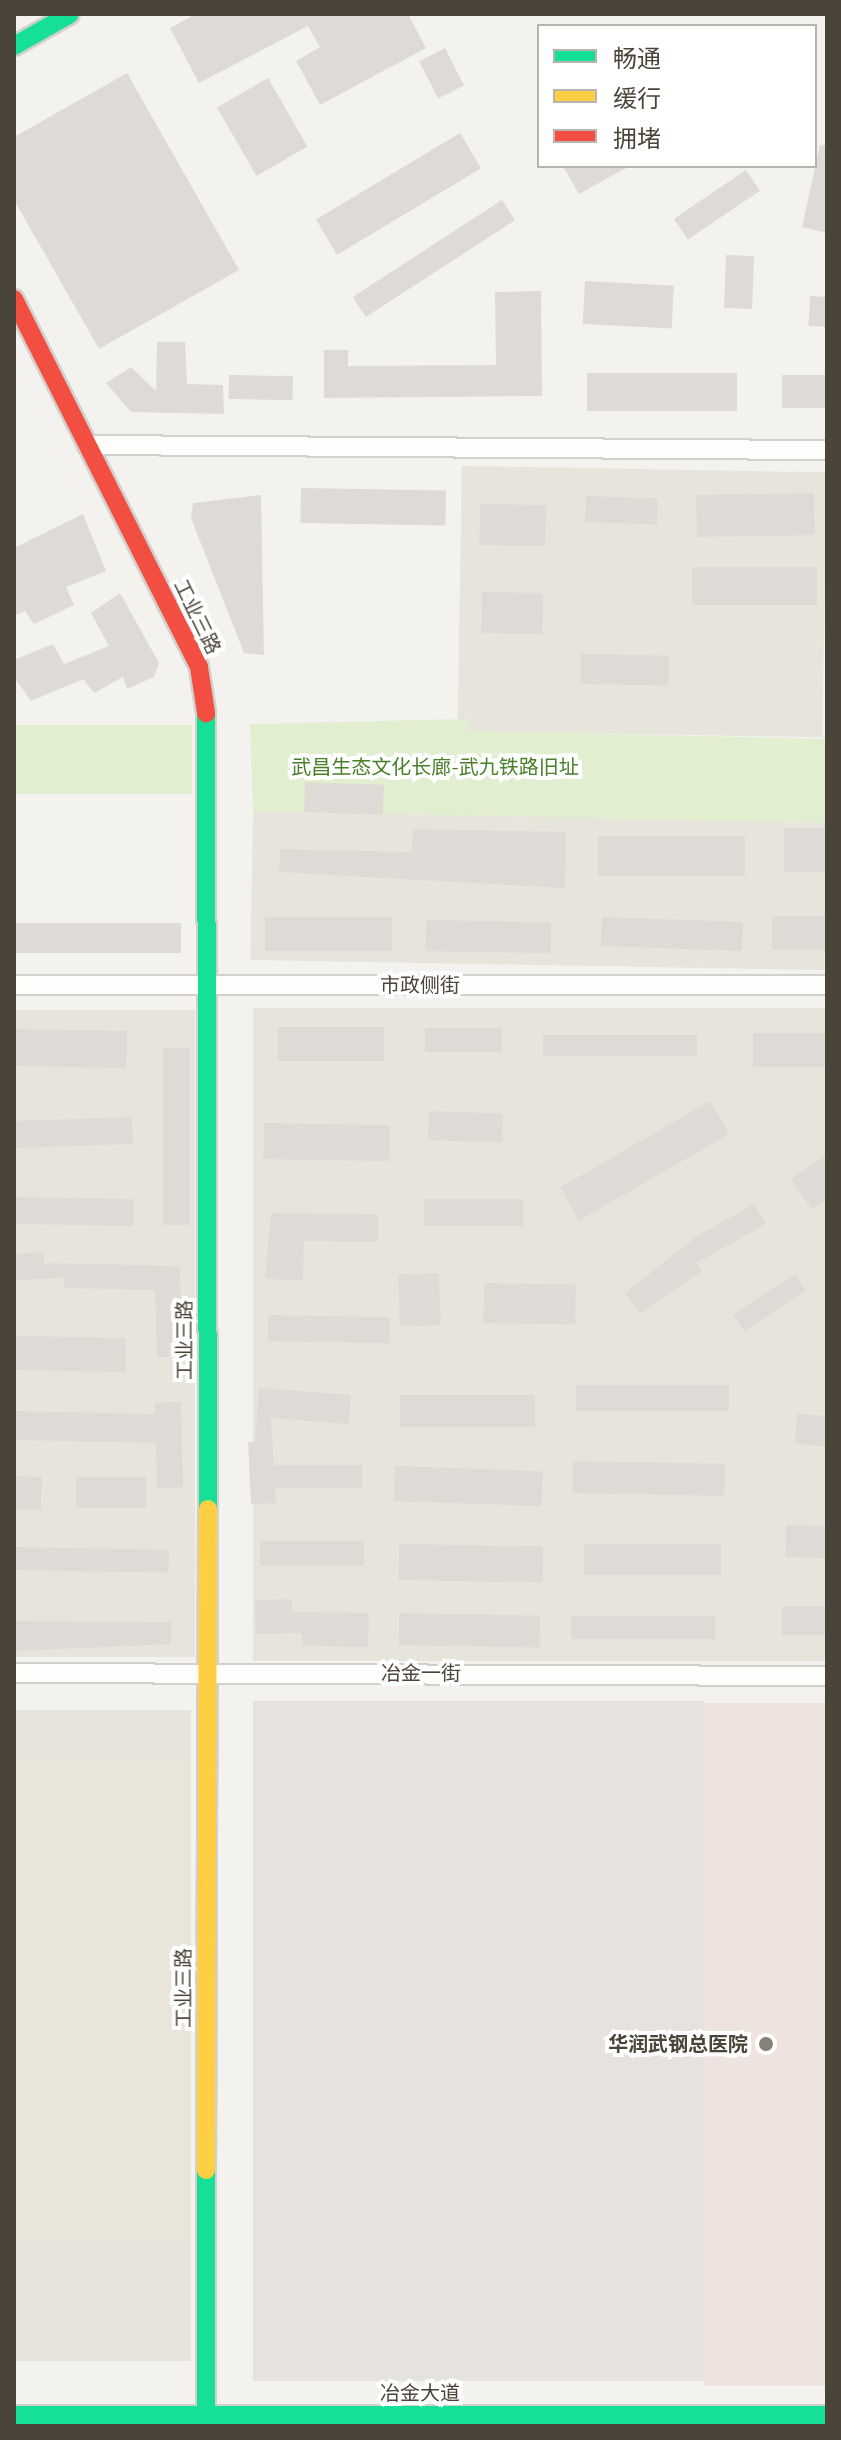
<!DOCTYPE html>
<html>
<head>
<meta charset="utf-8">
<style>
	body { margin:0 }
	#map { position:relative; width:841px; height:2440px; overflow:hidden; background:#f4f2ee; font-family:Montserrat,"Noto Sans SC",sans-serif }
	div>[style] { position:absolute }
	.residential>* { inset:0; background:#e7e4dc; transform-origin:0 0 }
	.industrial>* { inset:0; background:#e6e2de; transform-origin:0 0 }
	.education>* { inset:0; background:#eae5da; transform-origin:0 0 }
	.medical>* { inset:0; background:#eee3df; transform-origin:0 0 }
	.green>* { inset:0; background:#e1eecf; transform-origin:0 0 }
	.building>* { inset:0; background:#dedbd6; transform-origin:0 0 }
	.roads { filter:drop-shadow(2px 0 #d2d0cb) drop-shadow(-2px 0 #d2d0cb) drop-shadow(0 2px #d2d0cb) drop-shadow(0 -2px #d2d0cb) }
	.street>* { height:18px; margin:-9px; padding:0 9px; transform-origin:9px; border-radius:9px; background:#fdfdfc }
	.fast>* { height:18px; margin:-9px; padding:0 9px; transform-origin:9px; border-radius:9px; background:#16e098 }
	.slow>* { height:18px; margin:-9px; padding:0 9px; transform-origin:9px; border-radius:9px; background:#ffcf43 }
	.jam>* { height:18px; margin:-9px; padding:0 9px; transform-origin:9px; border-radius:9px; background:#f24e42 }
	.dots>* { width:22px; height:22px; translate:-50% -50%; box-sizing:border-box; border:4px solid #fff; border-radius:50% }
	span { translate:-50% -50%; white-space:nowrap; text-align:center; line-height:1.15; -webkit-text-stroke:8px #fff; paint-order:stroke }
	.street-label { font-size:20px; color:#4b4439 }
	.park-label { font-size:20px; color:#4a7f2a }
	.poi-label { font-size:20px; color:#4b4439; font-weight:700 }
	.right { translate:-100% -50%; text-align:right }
	.frame { position:absolute; inset:0; border:16px solid #4b4439; pointer-events:none }
	.legend { position:absolute; left:537px; top:24px; width:280px; height:144px; box-sizing:border-box; background:#fff; border:2px solid #b7b4b0; margin:0; padding:10px 14px; list-style:none; font-size:24px; color:#4b4439 }
	.legend li { display:flex; align-items:center; gap:16px; height:40px }
	.legend b { width:40px; border:2px solid #b7b4b0 }
</style>
</head>
<body>
<div id="map">
	<div class="residential">
		<i style="left:462px;top:466px;width:365px;height:265px;rotate:1deg"></i>
		<i style="left:253px;top:811px;width:574px;height:149px;rotate:1deg"></i>
		<i style="left:827px;top:1008px;width:653px;height:574px;rotate:90deg"></i>
		<i style="left:14px;top:1010px;width:181px;height:647px"></i>
		<i style="left:191px;top:1710px;width:47px;height:177px;rotate:90deg"></i>
		<i style="left:14px;top:2245px;width:177px;height:116px"></i>
	</div>
	<div class="industrial">
		<i style="left:253px;top:1701px;width:451px;height:680px"></i>
	</div>
	<div class="education">
		<i style="left:14px;top:1756px;width:177px;height:489px"></i>
	</div>
	<div class="medical">
		<i style="left:704px;top:1703px;width:123px;height:683px"></i>
	</div>
	<div class="green">
		<i style="clip-path:polygon(466px 719px,469px 731px,827px 739px,827px 823px,253px 811px,250px 724px)"></i>
		<i style="left:14px;top:725px;width:178px;height:69px"></i>
	</div>
	<div class="building">
		<i style="clip-path:polygon(196px 14px,408px 14px,426px 48px,320px 105px,296px 61px,320px 47px,308px 26px,199px 83px,170px 28px)"></i>
		<i style="left:445px;top:48px;width:42px;height:29px;rotate:63deg"></i>
		<i style="clip-path:polygon(127px 73px,239px 270px,99px 349px,14px 200px,14px 137px)"></i>
		<i style="left:268px;top:78px;width:79px;height:59px;rotate:60deg"></i>
		<i style="left:460px;top:133px;width:41px;height:168px;rotate:59deg"></i>
		<i style="clip-path:polygon(820px 145px,827px 146px,827px 233px,802px 227px)"></i>
		<i style="clip-path:polygon(563px 166px,630px 166px,579px 194px)"></i>
		<i style="left:746px;top:170px;width:25px;height:87px;rotate:56deg"></i>
		<i style="left:502px;top:200px;width:24px;height:178px;rotate:57deg"></i>
		<i style="left:726px;top:255px;width:28px;height:53px;rotate:2deg"></i>
		<i style="left:585px;top:281px;width:89px;height:43px;rotate:3deg"></i>
		<i style="clip-path:polygon(541px 291px,542px 396px,324px 398px,324px 350px,348px 350px,348px 366px,496px 365px,495px 292px)"></i>
		<i style="left:810px;top:296px;width:17px;height:30px;rotate:3deg"></i>
		<i style="clip-path:polygon(157px 342px,185px 342px,187px 384px,223px 385px,224px 414px,131px 412px,106px 383px,131px 367px,156px 391px)"></i>
		<i style="left:587px;top:373px;width:150px;height:38px"></i>
		<i style="left:229px;top:375px;width:64px;height:24px;rotate:1deg"></i>
		<i style="left:827px;top:375px;width:33px;height:45px;rotate:90deg"></i>
		<i style="left:301px;top:488px;width:145px;height:35px;rotate:1deg"></i>
		<i style="left:814px;top:493px;width:42px;height:118px;rotate:89deg"></i>
		<i style="clip-path:polygon(261px 495px,264px 655px,244px 653px,191px 518px,193px 503px)"></i>
		<i style="left:586px;top:496px;width:72px;height:26px;rotate:2deg"></i>
		<i style="left:480px;top:504px;width:66px;height:41px;rotate:1deg"></i>
		<i style="clip-path:polygon(83px 514px,106px 571px,66px 587px,74px 605px,34px 624px,25px 611px,14px 616px,14px 548px)"></i>
		<i style="left:817px;top:567px;width:38px;height:125px;rotate:90deg"></i>
		<i style="left:482px;top:592px;width:61px;height:41px;rotate:1deg"></i>
		<i style="clip-path:polygon(120px 593px,159px 663px,154px 677px,127px 689px,123px 677px,94px 693px,83px 679px,31px 701px,14px 677px,14px 660px,53px 644px,64px 664px,109px 646px,91px 613px)"></i>
		<i style="left:581px;top:654px;width:88px;height:30px;rotate:1deg"></i>
		<i style="left:305px;top:782px;width:79px;height:30px;rotate:2deg"></i>
		<i style="left:827px;top:828px;width:44px;height:43px;rotate:90deg"></i>
		<i style="clip-path:polygon(413px 829px,566px 832px,565px 888px,279px 872px,280px 849px,412px 852px)"></i>
		<i style="left:598px;top:836px;width:147px;height:40px"></i>
		<i style="left:772px;top:916px;width:55px;height:34px"></i>
		<i style="left:265px;top:917px;width:127px;height:34px"></i>
		<i style="left:602px;top:917px;width:141px;height:29px;rotate:2deg"></i>
		<i style="left:426px;top:920px;width:125px;height:31px;rotate:1deg"></i>
		<i style="left:14px;top:923px;width:167px;height:30px"></i>
		<i style="left:384px;top:1027px;width:34px;height:106px;rotate:90deg"></i>
		<i style="left:425px;top:1028px;width:77px;height:24px"></i>
		<i style="left:14px;top:1029px;width:113px;height:37px;rotate:1deg"></i>
		<i style="left:827px;top:1033px;width:34px;height:74px;rotate:90deg"></i>
		<i style="left:543px;top:1035px;width:154px;height:21px"></i>
		<i style="left:190px;top:1048px;width:177px;height:27px;rotate:90deg"></i>
		<i style="left:710px;top:1101px;width:38px;height:173px;rotate:60deg"></i>
		<i style="left:429px;top:1111px;width:74px;height:29px;rotate:2deg"></i>
		<i style="left:132px;top:1117px;width:27px;height:118px;rotate:88deg"></i>
		<i style="left:264px;top:1123px;width:126px;height:36px;rotate:1deg"></i>
		<i style="clip-path:polygon(827px 1155px,827px 1199px,812px 1210px,791px 1179px)"></i>
		<i style="left:14px;top:1197px;width:120px;height:27px;rotate:1deg"></i>
		<i style="left:523px;top:1199px;width:27px;height:99px;rotate:90deg"></i>
		<i style="clip-path:polygon(754px 1204px,766px 1224px,696px 1263px,702px 1271px,640px 1314px,625px 1293px,697px 1236px)"></i>
		<i style="clip-path:polygon(271px 1213px,378px 1214px,378px 1242px,304px 1241px,303px 1280px,265px 1279px)"></i>
		<i style="clip-path:polygon(44px 1252px,44px 1263px,180px 1266px,182px 1357px,157px 1357px,155px 1290px,64px 1288px,64px 1278px,14px 1280px,14px 1254px)"></i>
		<i style="left:439px;top:1273px;width:52px;height:41px;rotate:88deg"></i>
		<i style="left:795px;top:1274px;width:20px;height:74px;rotate:57deg"></i>
		<i style="left:484px;top:1283px;width:92px;height:40px;rotate:1deg"></i>
		<i style="left:268px;top:1315px;width:122px;height:26px;rotate:1deg"></i>
		<i style="left:14px;top:1336px;width:112px;height:34px;rotate:1deg"></i>
		<i style="left:576px;top:1385px;width:153px;height:26px"></i>
		<i style="clip-path:polygon(259px 1388px,351px 1395px,349px 1424px,271px 1418px,274px 1465px,362px 1465px,362px 1488px,275px 1488px,276px 1503px,251px 1504px,248px 1442px,255px 1442px)"></i>
		<i style="left:400px;top:1395px;width:135px;height:32px"></i>
		<i style="clip-path:polygon(181px 1402px,183px 1487px,157px 1488px,156px 1443px,14px 1440px,14px 1411px,155px 1414px,155px 1403px)"></i>
		<i style="left:797px;top:1414px;width:30px;height:30px;rotate:4deg"></i>
		<i style="left:573px;top:1461px;width:152px;height:32px;rotate:1deg"></i>
		<i style="left:395px;top:1466px;width:148px;height:35px;rotate:2deg"></i>
		<i style="left:14px;top:1476px;width:28px;height:33px;rotate:2deg"></i>
		<i style="left:76px;top:1477px;width:70px;height:31px"></i>
		<i style="left:786px;top:1525px;width:41px;height:32px;rotate:1deg"></i>
		<i style="left:364px;top:1541px;width:25px;height:104px;rotate:90deg"></i>
		<i style="left:399px;top:1544px;width:144px;height:36px;rotate:1deg"></i>
		<i style="left:584px;top:1544px;width:137px;height:31px"></i>
		<i style="left:14px;top:1547px;width:155px;height:23px;rotate:1deg"></i>
		<i style="clip-path:polygon(292px 1599px,292px 1612px,369px 1613px,368px 1647px,302px 1646px,302px 1633px,256px 1634px,255px 1600px)"></i>
		<i style="left:827px;top:1606px;width:29px;height:45px;rotate:90deg"></i>
		<i style="left:399px;top:1613px;width:141px;height:32px;rotate:1deg"></i>
		<i style="left:571px;top:1616px;width:144px;height:23px"></i>
		<i style="clip-path:polygon(14px 1621px,171px 1622px,171px 1644px,14px 1651px)"></i>
	</div>
	<div class="roads">
		<div class="street">
			<i style="left:87px;top:445px;width:740px;rotate:0.39deg"></i>
			<i style="left:14px;top:985px;width:813px"></i>
			<i style="left:14px;top:1673px;width:813px;rotate:0.21deg"></i>
		</div>
		<div class="fast">
			<i style="left:14px;top:46px;width:64px;rotate:-29.7deg"></i>
			<i style="left:206px;top:713px;width:796px;rotate:89.86deg"></i>
			<i style="left:14px;top:2415px;width:813px"></i>
			<i style="left:206px;top:2426px;width:256px;rotate:-90deg"></i>
		</div>
		<div class="slow">
			<i style="left:206px;top:2170px;width:661px;rotate:-89.83deg"></i>
		</div>
		<div class="jam">
			<i style="left:14px;top:299px;width:412px;rotate:63.3deg"></i>
			<i style="left:199px;top:667px;width:47px;rotate:81.3deg"></i>
		</div>
	</div>
	<div class="dots">
		<i style="left:766px;top:2044px;background:#868178"></i>
	</div>
	<div class="street-label">
		<span style="left:197px;top:617px;rotate:64deg">工业三路</span>
		<span style="left:420px;top:985px">市政侧街</span>
		<span style="left:185px;top:1340px;rotate:-90deg">工业三路</span>
		<span style="left:421px;top:1673px">冶金一街</span>
		<span style="left:184px;top:1988px;rotate:-90deg">工业三路</span>
		<span style="left:420px;top:2393px">冶金大道</span>
	</div>
	<div class="park-label">
		<span style="left:435px;top:767px">武昌生态文化长廊-武九铁路旧址</span>
	</div>
	<div class="poi-label">
		<span class="right" style="left:748px;top:2044px">华润武钢总医院</span>
	</div>
	<div class="frame"></div>
	<ul class="legend">
	<li><b style="height:10px;background:#16e098"></b>畅通</li>
	<li><b style="height:10px;background:#ffcf43"></b>缓行</li>
	<li><b style="height:10px;background:#f24e42"></b>拥堵</li>
	</ul>
</div>
</body>
</html>
